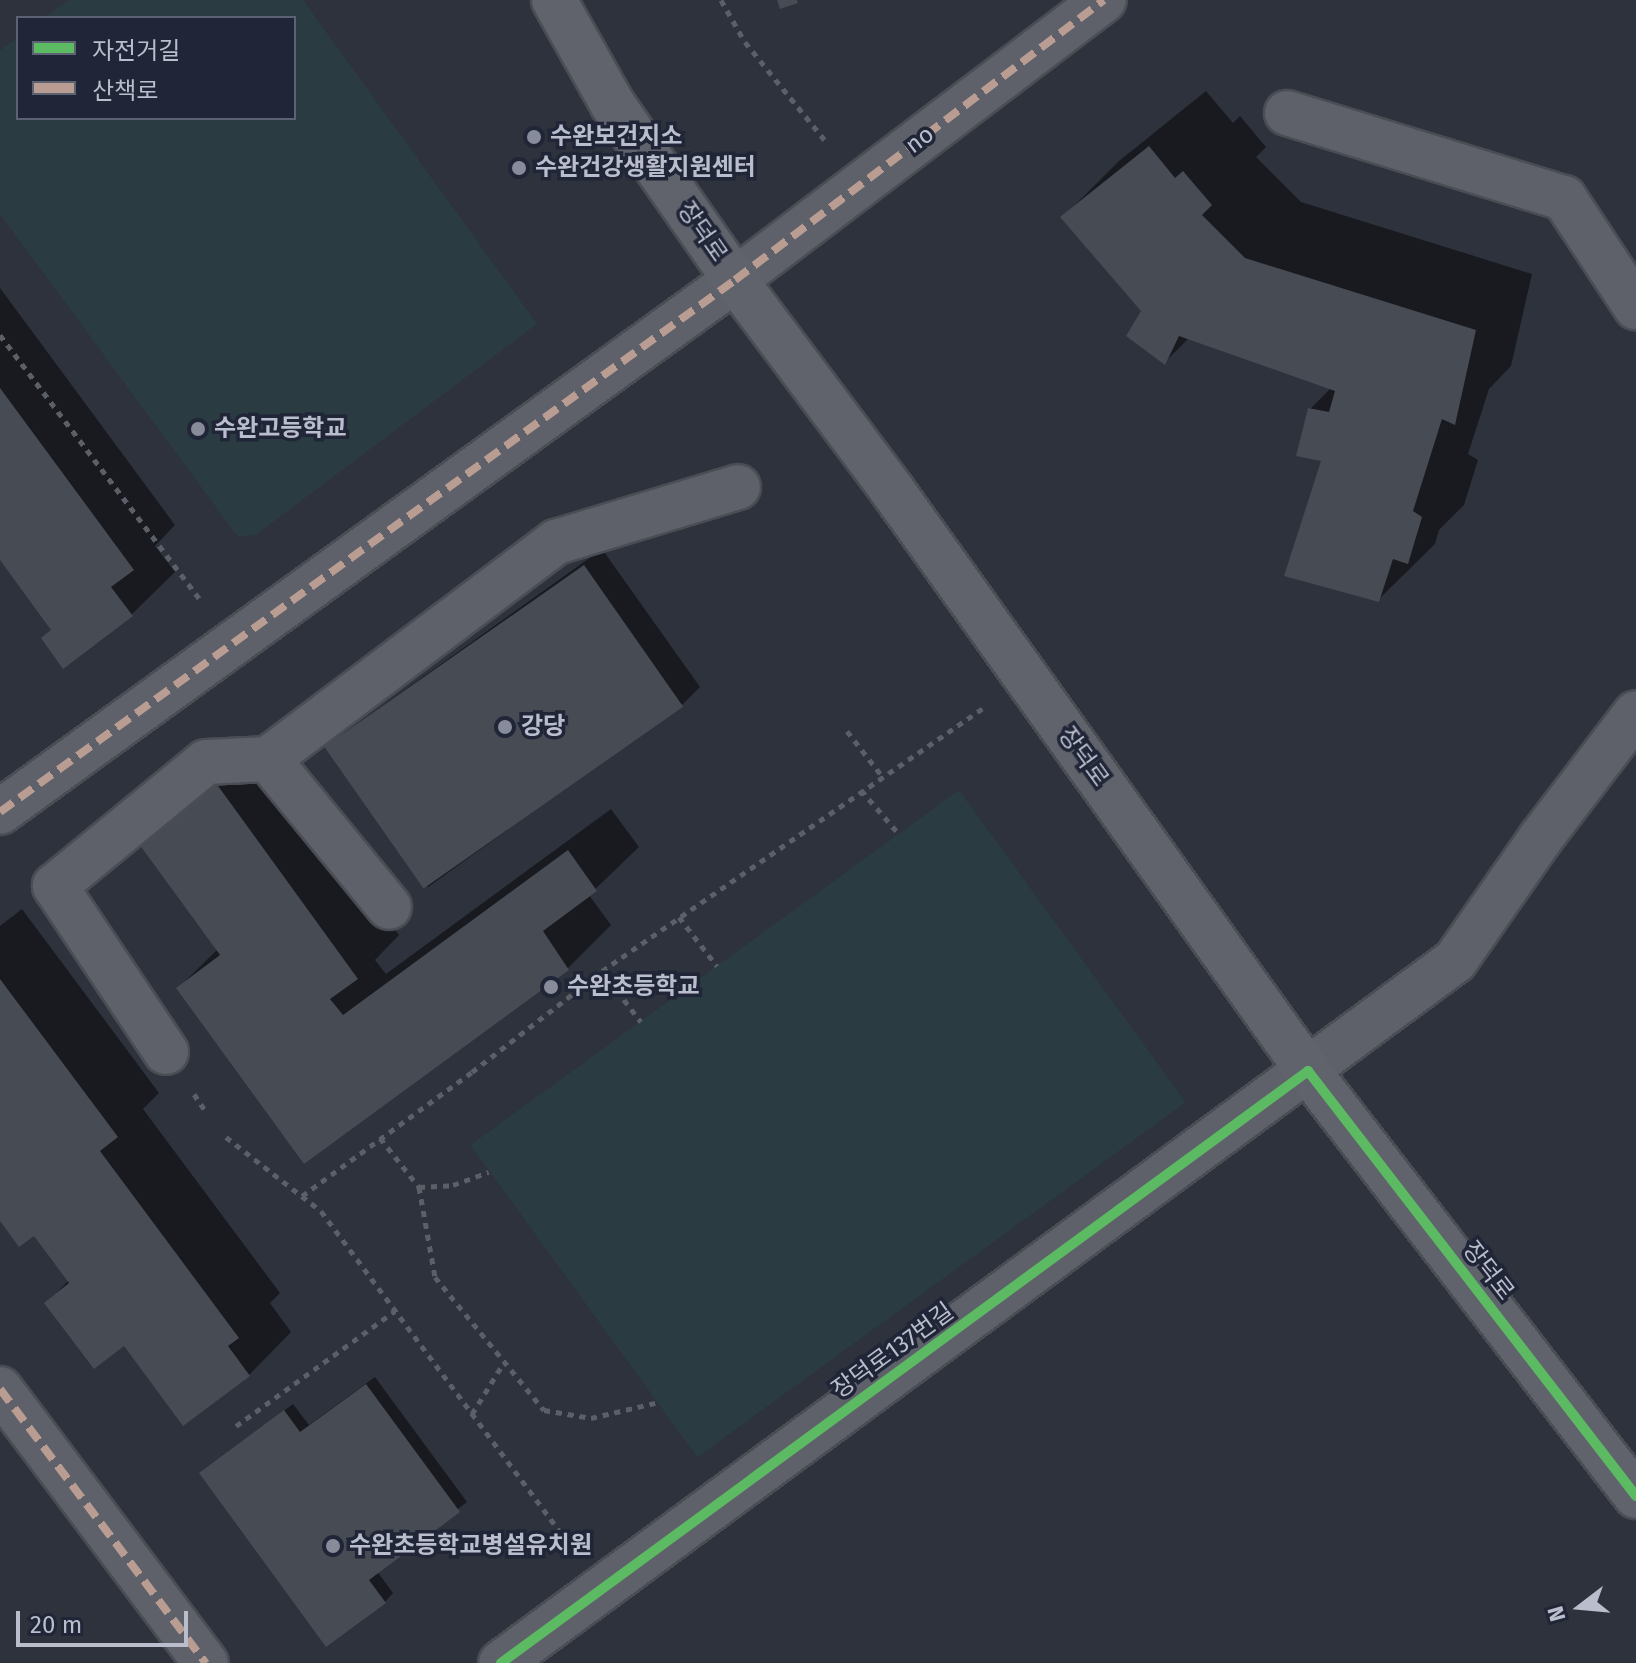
<!DOCTYPE html>
<html>
<head>
<meta charset="utf-8">
<style>
	body { margin:0 }
	#map { position:relative; width:1636px; height:1663px; overflow:hidden; background:#2d323c; font-family:"Fira Sans","Noto Sans KR",sans-serif }
	div>[style] { position:absolute }
	.green>* { inset:0; background:#2a3b42; transform-origin:0 0 }
	.shadow>* { inset:0; background:#0007 }
	.building>* { inset:0; background:#474b54; transform-origin:0 0 }
	.path>* { height:5px; margin-top:-2.5px; transform-origin:0; background:repeating-linear-gradient(90deg,#5b5f67 0 6px,transparent 0 12px) }
	.roads { filter:drop-shadow(2px 0 #4a4d54) drop-shadow(-2px 0 #4a4d54) drop-shadow(0 2px #4a4d54) drop-shadow(0 -2px #4a4d54) }
	.minor>* { height:44px; margin:-22px; padding:0 22px; transform-origin:22px; border-radius:22px; background:#5e616a }
	.major>* { height:44px; margin:-22px; padding:0 22px; transform-origin:22px; border-radius:22px; background:#60636b }
	.quiet>* { height:8px; margin-top:-4px; transform-origin:0; background:repeating-linear-gradient(90deg,#b99d93 0 16px,transparent 0 24px) }
	.cycleway>* { height:10px; margin:-5px; padding:0 5px; transform-origin:5px; border-radius:5px; background:#5cba63 }
	.dots>* { width:22px; height:22px; translate:-50% -50%; box-sizing:border-box; border:4px solid #202637; border-radius:50% }
	span { translate:-50% -50%; white-space:nowrap; text-align:center; line-height:1.15; -webkit-text-stroke:7px #202637; paint-order:stroke }
	.poi-label { font-size:24px; color:#b9bdcc; font-weight:700 }
	.left { translate:0 -50%; text-align:left }
	.street-label { font-size:24px; color:#b9bdcc }
	.legend { position:absolute; left:16px; top:16px; width:280px; height:104px; box-sizing:border-box; background:#202637; border:2px solid #5d6273; margin:0; padding:10px 14px; list-style:none; font-size:24px; color:#b9bdcc }
	.legend li { display:flex; align-items:center; gap:16px; height:40px }
	.legend b { width:40px; border:2px solid #5d6273 }
	.north { position:absolute; left:1540px; top:1567px; width:80px; height:80px; -webkit-text-stroke:6px #202637; paint-order:stroke; rotate:254deg; font-size:22px; font-weight:700; line-height:32px; text-align:center; color:#b9bdcc }
	.north::after { content:''; display:block; margin:auto; width:28px; height:36px; background:#b9bdcc; clip-path:polygon(50% 0,100% 100%,50% 72%,0 100%) }
	.scale { position:absolute; left:16px; top:1611px; width:172px; height:36px; box-sizing:border-box; border:4px solid #b9bdcc; border-top:0; padding-left:10px; font-size:24px; line-height:28px; white-space:nowrap; color:#b9bdcc; -webkit-text-stroke:6px #202637; paint-order:stroke }
</style>
</head>
<body>
<div id="map">
	<div class="green">
		<i style="clip-path:polygon(69px 0,303px 0,537px 324px,257px 534px,238px 537px,0 214px,0 50px,18px 37px,18px 118px,294px 118px,294px 18px,44px 18px)"></i>
		<i style="left:959px;top:790px;width:386px;height:604px;rotate:54deg"></i>
	</div>
	<div class="shadow">
		<i style="clip-path:polygon(1206px 91px,1233px 123px,1240px 116px,1266px 147px,1256px 157px,1301px 202px,1532px 274px,1511px 366px,1489px 389px,1468px 454px,1478px 460px,1464px 505px,1439px 530px,1435px 544px,1378px 600px,1323px 459px,1310px 409px,1331px 388px,1189px 338px,1165px 362px,1144px 311px,1063px 217px,1119px 161px)"></i>
		<i style="clip-path:polygon(0 288px,175px 525px,155px 546px,175px 572px,132px 614px,63px 666px,53px 628px,0 557px)"></i>
		<i style="clip-path:polygon(602px 549px,700px 687px,683px 704px,428px 887px,329px 749px,346px 732px)"></i>
		<i style="clip-path:polygon(256px 738px,399px 935px,375px 960px,386px 974px,611px 809px,639px 847px,589px 895px,611px 925px,568px 968px,305px 1161px,178px 988px,218px 949px,136px 837px)"></i>
		<i style="clip-path:polygon(22px 909px,159px 1093px,143px 1109px,280px 1293px,270px 1303px,291px 1332px,249px 1375px,124px 1343px,47px 1303px,69px 1280px,34px 1233px,0 1217px,0 926px)"></i>
		<i style="clip-path:polygon(375px 1377px,467px 1502px,377px 1571px,393px 1593px,385px 1602px,201px 1473px,293px 1404px,309px 1425px)"></i>
	</div>
	<div class="building">
		<i style="clip-path:polygon(777px 0,797px 0,798px 3px,780px 9px)"></i>
		<i style="clip-path:polygon(1149px 146px,1175px 178px,1183px 171px,1212px 205px,1202px 215px,1245px 258px,1476px 330px,1455px 425px,1442px 419px,1413px 511px,1422px 517px,1408px 564px,1393px 559px,1379px 602px,1284px 576px,1321px 461px,1296px 456px,1308px 408px,1329px 412px,1335px 391px,1179px 336px,1165px 365px,1126px 336px,1141px 311px,1060px 217px)"></i>
		<i style="clip-path:polygon(0 388px,134px 570px,111px 587px,133px 616px,63px 669px,41px 638px,51px 630px,0 560px)"></i>
		<i style="left:584px;top:565px;width:173px;height:317px;rotate:55deg"></i>
		<i style="clip-path:polygon(213px 779px,358px 979px,330px 999px,343px 1015px,568px 850px,597px 891px,543px 931px,569px 970px,304px 1164px,176px 988px,220px 955px,134px 837px)"></i>
		<i style="clip-path:polygon(0 979px,118px 1137px,100px 1151px,239px 1338px,228px 1346px,250px 1376px,183px 1426px,124px 1346px,94px 1369px,44px 1303px,69px 1283px,34px 1236px,19px 1247px,0 1221px)"></i>
		<i style="clip-path:polygon(366px 1384px,460px 1512px,369px 1580px,386px 1603px,326px 1647px,199px 1473px,284px 1410px,300px 1432px)"></i>
	</div>
	<div class="path">
		<i style="left:721px;top:0;width:48px;rotate:60.3deg"></i>
		<i style="left:745px;top:42px;width:132px;rotate:50.9deg"></i>
		<i style="left:0;top:335px;width:335px;rotate:52.9deg"></i>
		<i style="left:847px;top:731px;width:57px;rotate:52.1deg"></i>
		<i style="left:861px;top:790px;width:58px;rotate:49.2deg"></i>
		<i style="left:679px;top:917px;width:62px;rotate:52.2deg"></i>
		<i style="left:602px;top:971px;width:64px;rotate:52.6deg"></i>
		<i style="left:194px;top:1094px;width:23px;rotate:56deg"></i>
		<i style="left:226px;top:1137px;width:120px;rotate:37.9deg"></i>
		<i style="left:321px;top:1211px;width:418px;rotate:53.3deg"></i>
		<i style="left:380px;top:1138px;width:63px;rotate:51.5deg"></i>
		<i style="left:419px;top:1187px;width:34px;rotate:-3deg"></i>
		<i style="left:453px;top:1185px;width:38px;rotate:-20deg"></i>
		<i style="left:419px;top:1187px;width:91px;rotate:79.9deg"></i>
		<i style="left:435px;top:1277px;width:172px;rotate:50.7deg"></i>
		<i style="left:544px;top:1410px;width:48px;rotate:9.7deg"></i>
		<i style="left:591px;top:1418px;width:66px;rotate:-13.2deg"></i>
		<i style="left:302px;top:1196px;width:210px;rotate:-36.1deg"></i>
		<i style="left:472px;top:1072px;width:165px;rotate:-37.8deg"></i>
		<i style="left:602px;top:971px;width:467px;rotate:-34.6deg"></i>
		<i style="left:472px;top:1414px;width:59px;rotate:-58.2deg"></i>
		<i style="left:236px;top:1426px;width:196px;rotate:-35.9deg"></i>
	</div>
	<div class="roads">
		<div class="minor">
			<i style="left:1287px;top:113px;width:290px;rotate:17.1deg"></i>
			<i style="left:1564px;top:198px;width:131px;rotate:56.6deg"></i>
			<i style="left:268px;top:759px;width:191px;rotate:50.7deg"></i>
			<i style="left:0;top:812px;width:907px;rotate:-35.9deg"></i>
			<i style="left:735px;top:280px;width:463px;rotate:-37.2deg"></i>
			<i style="left:166px;top:1052px;width:200px;rotate:-123.8deg"></i>
			<i style="left:55px;top:886px;width:195px;rotate:-39.4deg"></i>
			<i style="left:206px;top:762px;width:62px;rotate:-2.8deg"></i>
			<i style="left:268px;top:759px;width:361px;rotate:-37deg"></i>
			<i style="left:556px;top:542px;width:190px;rotate:-16.8deg"></i>
			<i style="left:0;top:1389px;width:343px;rotate:53.1deg"></i>
			<i style="left:501px;top:1663px;width:1184px;rotate:-36.35deg"></i>
			<i style="left:1455px;top:961px;width:149px;rotate:-55.1deg"></i>
			<i style="left:1540px;top:839px;width:158px;rotate:-52.7deg"></i>
		</div>
		<div class="major">
			<i style="left:554px;top:0;width:120px;rotate:60.7deg"></i>
			<i style="left:613px;top:105px;width:213px;rotate:55.1deg"></i>
			<i style="left:735px;top:280px;width:262px;rotate:53.2deg"></i>
			<i style="left:892px;top:490px;width:715px;rotate:54.4deg"></i>
			<i style="left:1308px;top:1071px;width:537px;rotate:52.34deg"></i>
		</div>
	</div>
	<div class="quiet">
		<i style="left:0;top:812px;width:907px;rotate:-35.9deg"></i>
		<i style="left:735px;top:280px;width:463px;rotate:-37.2deg"></i>
		<i style="left:0;top:1389px;width:343px;rotate:53.1deg"></i>
	</div>
	<div class="cycleway">
		<i style="left:501px;top:1663px;width:1001px;rotate:-36.26deg"></i>
		<i style="left:1308px;top:1071px;width:537px;rotate:52.34deg"></i>
	</div>
	<div class="dots">
		<i style="left:534px;top:137px;background:#888c9a"></i>
		<i style="left:519px;top:168px;background:#888c9a"></i>
		<i style="left:198px;top:429px;background:#888c9a"></i>
		<i style="left:505px;top:727px;background:#888c9a"></i>
		<i style="left:551px;top:987px;background:#888c9a"></i>
		<i style="left:333px;top:1546px;background:#888c9a"></i>
	</div>
	<div class="poi-label">
		<span class="left" style="left:550px;top:137px">수완보건지소</span>
		<span class="left" style="left:535px;top:168px">수완건강생활지원센터</span>
		<span class="left" style="left:214px;top:429px">수완고등학교</span>
		<span class="left" style="left:521px;top:727px">강당</span>
		<span class="left" style="left:567px;top:987px">수완초등학교</span>
		<span class="left" style="left:349px;top:1546px">수완초등학교병설유치원</span>
	</div>
	<div class="street-label">
		<span style="left:920px;top:140px;rotate:-37deg">no</span>
		<span style="left:702px;top:232px;rotate:55deg">장덕로</span>
		<span style="left:1083px;top:757px;rotate:54deg">장덕로</span>
		<span style="left:1488px;top:1271px;rotate:52deg">장덕로</span>
		<span style="left:893px;top:1351px;rotate:-36deg">장덕로137번길</span>
	</div>
	<ul class="legend">
	<li><b style="height:10px;background:#5cba63"></b>자전거길</li>
	<li><b style="height:10px;background:#b99d93"></b>산책로</li>
	</ul>
	<div class="north">N</div>
	<div class="scale">20 m</div>
</div>
</body>
</html>
